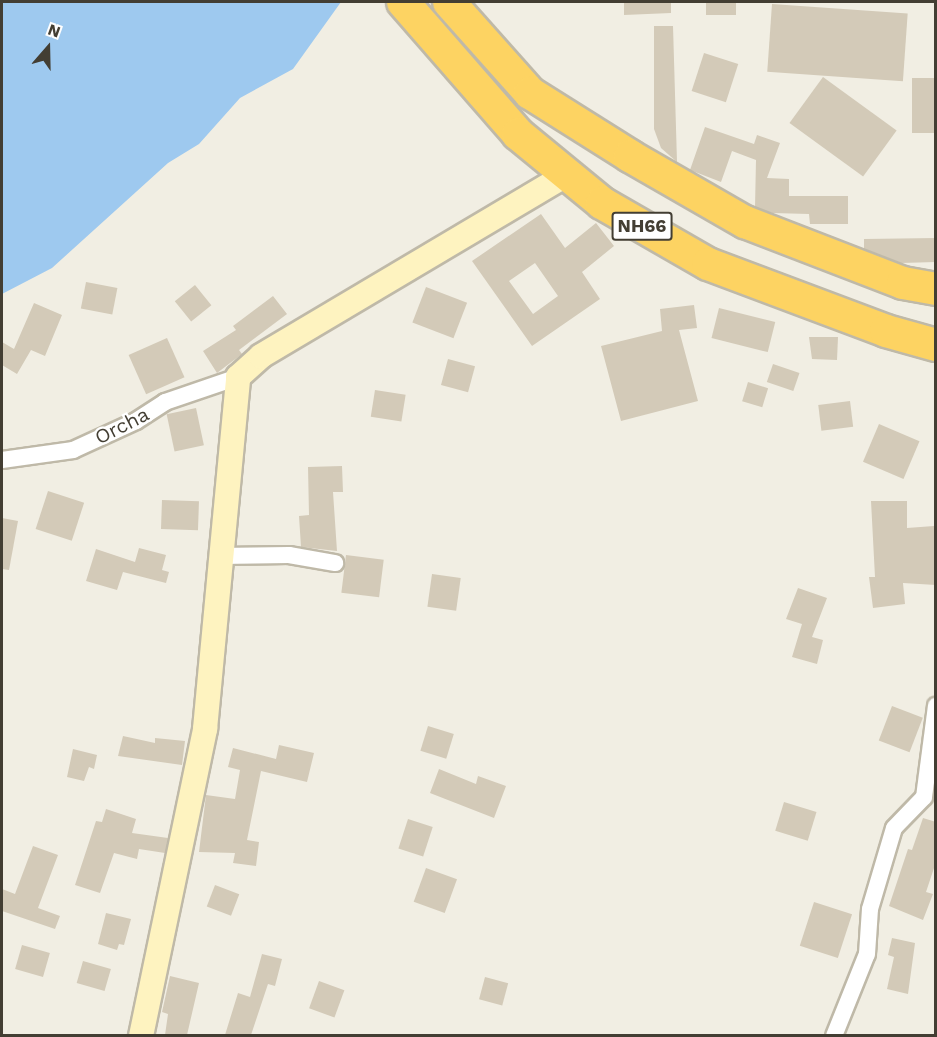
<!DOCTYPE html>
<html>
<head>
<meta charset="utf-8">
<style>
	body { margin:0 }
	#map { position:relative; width:937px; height:1037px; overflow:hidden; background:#f1eee3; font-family:"Work Sans",sans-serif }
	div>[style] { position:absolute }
	.water>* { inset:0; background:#9ec9ef }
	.building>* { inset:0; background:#d3cab8; transform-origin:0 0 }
	.roads { filter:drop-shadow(2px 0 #bfb9a8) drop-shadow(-2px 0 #bfb9a8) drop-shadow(0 2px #bfb9a8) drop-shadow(0 -2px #bfb9a8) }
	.street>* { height:16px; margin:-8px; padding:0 8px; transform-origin:8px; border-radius:8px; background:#fff }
	.secondary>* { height:24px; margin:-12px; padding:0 12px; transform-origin:12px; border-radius:12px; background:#fef3c0 }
	.highway>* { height:32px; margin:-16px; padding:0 16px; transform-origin:16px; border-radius:16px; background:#fdd362 }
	span { translate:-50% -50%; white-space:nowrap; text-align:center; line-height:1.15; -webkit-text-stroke:4.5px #fff; paint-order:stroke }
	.shield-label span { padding:2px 4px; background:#fff; border:2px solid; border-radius:4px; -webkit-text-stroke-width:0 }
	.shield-label { font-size:18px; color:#433e33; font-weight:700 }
	.street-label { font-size:20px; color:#433e33 }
	.frame { position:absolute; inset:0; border:3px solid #433e33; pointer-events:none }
	.north { position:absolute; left:18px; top:18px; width:60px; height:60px; -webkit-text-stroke:4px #fff; paint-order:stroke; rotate:20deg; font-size:16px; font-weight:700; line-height:24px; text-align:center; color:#433e33 }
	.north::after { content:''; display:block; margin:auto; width:21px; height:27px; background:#433e33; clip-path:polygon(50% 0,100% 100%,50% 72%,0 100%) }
</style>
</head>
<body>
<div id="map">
	<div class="water">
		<i style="clip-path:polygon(2px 2px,341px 2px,293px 69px,240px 98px,199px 144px,168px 163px,52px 268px,2px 294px)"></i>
	</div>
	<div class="building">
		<i style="clip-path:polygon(624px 2px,671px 2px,671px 13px,624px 15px)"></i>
		<i style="left:706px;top:2px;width:30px;height:13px"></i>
		<i style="left:772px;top:4px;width:136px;height:68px;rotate:4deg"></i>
		<i style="clip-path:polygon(654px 26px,673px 26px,677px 162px,661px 148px,654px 129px)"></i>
		<i style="left:704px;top:53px;width:36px;height:40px;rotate:18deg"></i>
		<i style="left:823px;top:77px;width:91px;height:57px;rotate:36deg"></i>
		<i style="left:912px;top:78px;width:24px;height:55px"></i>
		<i style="clip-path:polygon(705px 127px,754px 144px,757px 135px,780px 143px,767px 178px,789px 179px,789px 196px,848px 196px,848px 224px,810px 224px,809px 214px,772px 213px,755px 207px,756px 160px,732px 151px,721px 182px,690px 170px)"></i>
		<i style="clip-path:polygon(evenodd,541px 214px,565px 248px,596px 223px,614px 246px,582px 272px,600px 299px,532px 346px,472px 261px,541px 214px,535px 263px,558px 296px,533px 314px,509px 281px,535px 263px)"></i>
		<i style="clip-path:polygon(936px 238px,936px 262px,901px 263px,864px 249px,864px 239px)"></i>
		<i style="left:86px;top:282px;width:32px;height:27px;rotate:11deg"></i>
		<i style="left:195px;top:285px;width:26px;height:26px;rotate:51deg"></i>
		<i style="left:426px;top:287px;width:44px;height:38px;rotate:21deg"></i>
		<i style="clip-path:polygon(273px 296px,287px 314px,239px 350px,242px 354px,217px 373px,203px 351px,236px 330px,233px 326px)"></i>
		<i style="clip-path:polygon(34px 303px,62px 315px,45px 356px,31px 350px,17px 374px,2px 365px,2px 342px,14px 349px)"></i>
		<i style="clip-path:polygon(694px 305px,697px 328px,679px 330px,698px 401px,621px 421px,601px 346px,662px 331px,660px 309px)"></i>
		<i style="left:719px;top:308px;width:58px;height:31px;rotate:14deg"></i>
		<i style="clip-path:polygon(809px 337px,838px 337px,837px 360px,812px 359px)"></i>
		<i style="left:167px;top:338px;width:43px;height:42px;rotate:66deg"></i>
		<i style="left:448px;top:359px;width:28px;height:27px;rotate:15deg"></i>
		<i style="left:773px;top:364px;width:28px;height:19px;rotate:19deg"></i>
		<i style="left:748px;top:382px;width:21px;height:20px;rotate:17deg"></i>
		<i style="left:375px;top:390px;width:31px;height:27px;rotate:9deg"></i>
		<i style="left:850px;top:401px;width:26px;height:32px;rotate:83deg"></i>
		<i style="left:196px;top:408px;width:38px;height:30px;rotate:78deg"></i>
		<i style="left:879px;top:424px;width:44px;height:41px;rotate:23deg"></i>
		<i style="clip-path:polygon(342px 466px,343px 492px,333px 492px,337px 551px,301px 547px,299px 516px,309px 515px,308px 467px)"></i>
		<i style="left:48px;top:491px;width:38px;height:40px;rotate:18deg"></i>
		<i style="left:162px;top:500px;width:37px;height:29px;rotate:2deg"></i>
		<i style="clip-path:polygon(871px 501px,907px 501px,907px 528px,934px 526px,936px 585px,903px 583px,905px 604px,873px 608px,869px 577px,875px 577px)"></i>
		<i style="clip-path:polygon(2px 518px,18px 521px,9px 570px,2px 569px)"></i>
		<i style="clip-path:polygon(139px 548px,166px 555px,162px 570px,169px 572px,166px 583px,123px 572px,117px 590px,86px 581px,96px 549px,135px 562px)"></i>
		<i style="left:346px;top:555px;width:38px;height:38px;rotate:7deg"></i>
		<i style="left:432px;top:574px;width:29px;height:33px;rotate:8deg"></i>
		<i style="clip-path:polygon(798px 588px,827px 598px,812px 637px,823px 640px,817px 664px,792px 657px,802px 624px,786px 619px)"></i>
		<i style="left:892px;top:706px;width:33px;height:37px;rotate:21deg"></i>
		<i style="left:428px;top:726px;width:27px;height:26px;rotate:17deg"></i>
		<i style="clip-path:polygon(123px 736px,155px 743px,155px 738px,185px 741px,182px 765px,118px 756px)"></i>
		<i style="clip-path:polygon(279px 745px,314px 753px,307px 782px,261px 771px,247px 840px,259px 842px,256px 866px,233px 863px,235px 853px,199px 852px,206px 795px,235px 799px,240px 770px,228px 767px,233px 748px,276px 759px)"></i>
		<i style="clip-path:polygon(73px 749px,97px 755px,94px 769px,89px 767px,84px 781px,67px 777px)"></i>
		<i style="clip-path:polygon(439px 769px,476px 784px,478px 776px,506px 786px,494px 818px,430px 793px)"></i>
		<i style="left:784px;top:802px;width:34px;height:30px;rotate:17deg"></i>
		<i style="clip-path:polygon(106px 809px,136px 819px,132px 833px,168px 838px,165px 853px,139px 849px,137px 859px,114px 853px,100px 893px,75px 885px,96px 821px,102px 822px)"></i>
		<i style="clip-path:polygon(923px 818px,936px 822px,936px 862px,926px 892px,933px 894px,923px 920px,889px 906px,908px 849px,912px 850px)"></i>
		<i style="left:408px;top:819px;width:26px;height:31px;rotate:18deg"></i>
		<i style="clip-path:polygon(33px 846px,58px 855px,38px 908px,60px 916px,55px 929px,2px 911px,2px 889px,15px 894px)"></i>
		<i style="left:426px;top:868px;width:33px;height:36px;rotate:20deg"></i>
		<i style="left:215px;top:885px;width:26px;height:23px;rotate:21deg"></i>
		<i style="left:814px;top:902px;width:40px;height:46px;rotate:18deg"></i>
		<i style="clip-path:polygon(106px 913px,131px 919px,124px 945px,119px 944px,117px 950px,98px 944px)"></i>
		<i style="clip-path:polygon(892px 938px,915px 943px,908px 994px,887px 989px,894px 957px,888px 955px)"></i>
		<i style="left:22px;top:945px;width:29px;height:25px;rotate:16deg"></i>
		<i style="clip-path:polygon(262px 954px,282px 959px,275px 986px,268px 984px,251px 1035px,225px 1035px,238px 993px,250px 997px)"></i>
		<i style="left:83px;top:961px;width:29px;height:23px;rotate:16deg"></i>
		<i style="clip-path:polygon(170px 976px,199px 983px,187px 1035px,165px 1035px,168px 1014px,162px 1012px)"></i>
		<i style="left:485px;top:977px;width:24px;height:23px;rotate:15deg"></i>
		<i style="left:319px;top:981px;width:27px;height:29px;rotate:20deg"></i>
	</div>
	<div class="roads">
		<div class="street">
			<i style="left:2px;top:460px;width:72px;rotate:-8deg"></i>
			<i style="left:73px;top:450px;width:69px;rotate:-24.7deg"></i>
			<i style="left:136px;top:421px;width:35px;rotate:-33deg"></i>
			<i style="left:165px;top:402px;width:77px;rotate:-18.9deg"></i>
			<i style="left:220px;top:556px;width:69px;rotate:-0.8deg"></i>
			<i style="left:289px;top:555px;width:47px;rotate:9.9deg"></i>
			<i style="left:834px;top:1036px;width:88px;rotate:-68.1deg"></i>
			<i style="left:867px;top:954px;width:45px;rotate:-86.2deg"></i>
			<i style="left:870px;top:909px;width:84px;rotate:-73.5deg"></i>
			<i style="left:894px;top:828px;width:43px;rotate:-45.9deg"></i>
			<i style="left:924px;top:797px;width:92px;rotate:-82.5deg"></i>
		</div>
		<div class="secondary">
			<i style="left:141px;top:1036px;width:314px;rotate:-78.2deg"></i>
			<i style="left:205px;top:729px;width:354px;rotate:-84.6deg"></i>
			<i style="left:238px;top:377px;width:31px;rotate:-42deg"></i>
			<i style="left:261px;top:356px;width:356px;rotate:-30.7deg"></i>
		</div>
		<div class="highway">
			<i style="left:403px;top:2px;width:175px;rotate:48.9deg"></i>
			<i style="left:518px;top:134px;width:109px;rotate:39.4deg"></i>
			<i style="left:602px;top:203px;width:122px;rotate:29.9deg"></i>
			<i style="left:708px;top:264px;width:190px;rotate:20.6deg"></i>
			<i style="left:886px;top:331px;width:52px;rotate:15.6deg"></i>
			<i style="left:449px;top:2px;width:122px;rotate:48.3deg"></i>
			<i style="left:530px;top:93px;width:118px;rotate:32.2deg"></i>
			<i style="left:630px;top:156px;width:133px;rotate:29.9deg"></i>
			<i style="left:745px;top:222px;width:169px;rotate:21.1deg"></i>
			<i style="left:903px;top:283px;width:34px;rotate:10deg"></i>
		</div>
	</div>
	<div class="shield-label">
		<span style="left:642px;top:226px">NH66</span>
	</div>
	<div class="street-label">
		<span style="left:122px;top:426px;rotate:-27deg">Orcha</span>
	</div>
	<div class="frame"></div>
	<div class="north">N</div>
</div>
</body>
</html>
